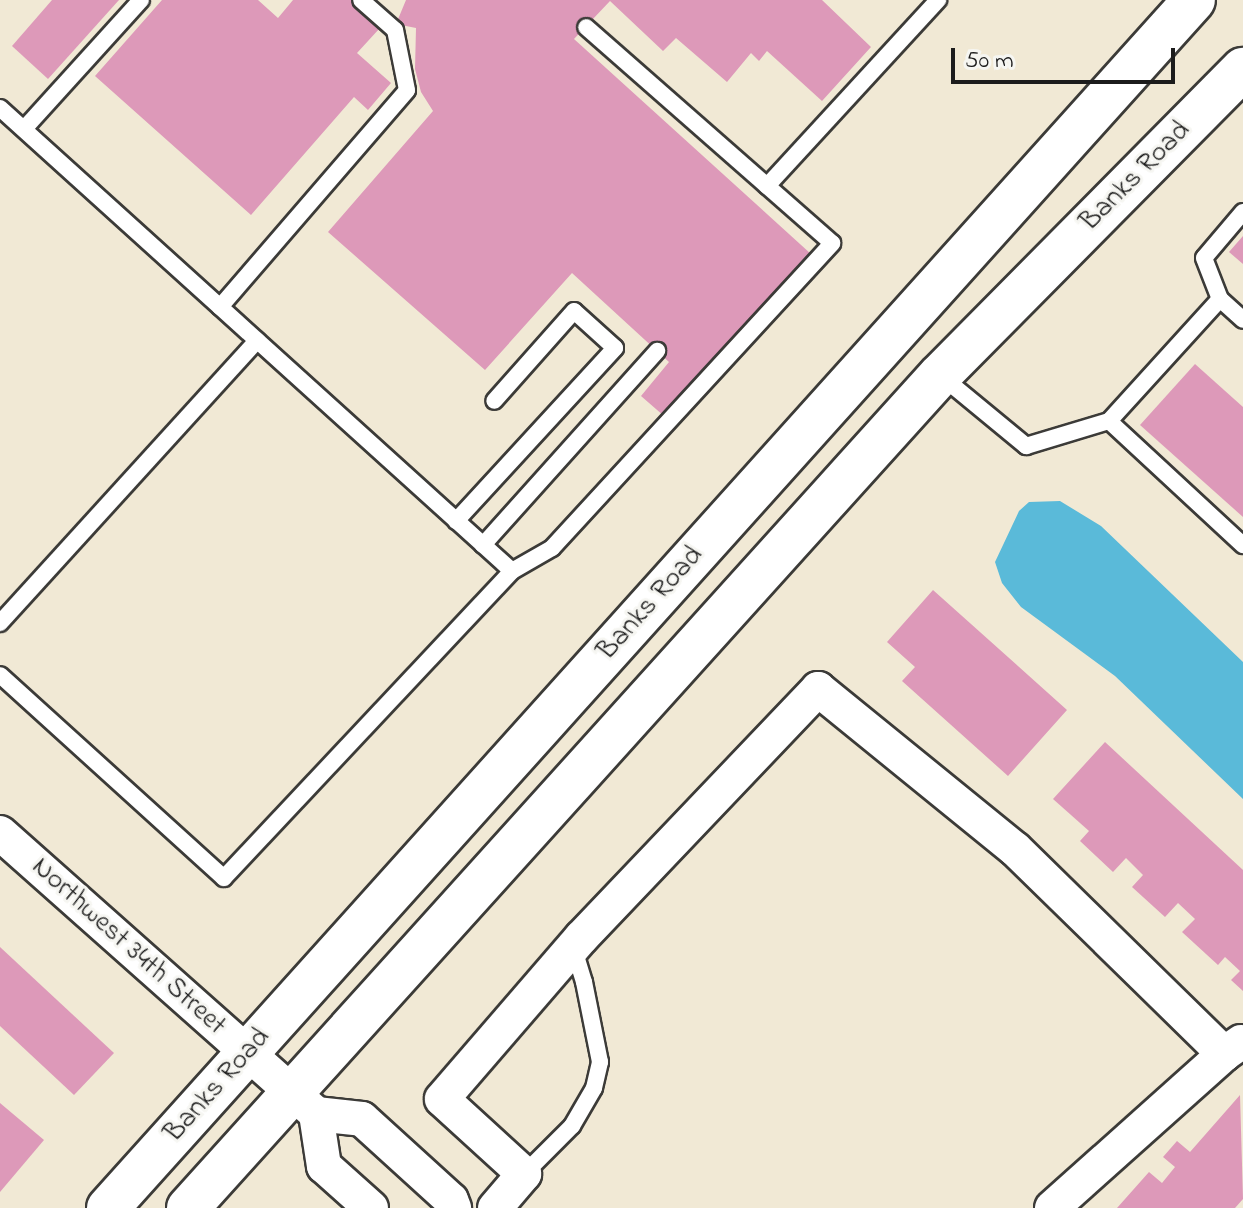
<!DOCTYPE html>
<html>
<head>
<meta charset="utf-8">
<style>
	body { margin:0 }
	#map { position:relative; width:1243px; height:1208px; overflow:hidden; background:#f1e9d5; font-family:"Indie Flower",sans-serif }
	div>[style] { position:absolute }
	.water>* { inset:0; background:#5abad9 }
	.building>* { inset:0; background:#dd99b9 }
	.roads { filter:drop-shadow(2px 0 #3c3b38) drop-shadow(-2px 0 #3c3b38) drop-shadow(0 2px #3c3b38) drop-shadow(0 -2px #3c3b38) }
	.service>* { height:16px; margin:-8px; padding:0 8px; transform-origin:8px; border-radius:8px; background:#fff }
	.minor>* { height:34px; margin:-17px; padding:0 17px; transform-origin:17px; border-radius:17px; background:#fff }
	.tertiary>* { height:42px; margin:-21px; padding:0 21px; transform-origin:21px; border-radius:21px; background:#fff }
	span { translate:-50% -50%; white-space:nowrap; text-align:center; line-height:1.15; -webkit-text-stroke:6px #f6f6f2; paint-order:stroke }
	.street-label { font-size:28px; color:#1c1c1c }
	.scale { position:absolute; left:951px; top:48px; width:224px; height:36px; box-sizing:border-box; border:4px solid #1c1c1c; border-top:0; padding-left:10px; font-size:24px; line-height:28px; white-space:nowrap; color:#1c1c1c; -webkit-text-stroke:6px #f6f6f2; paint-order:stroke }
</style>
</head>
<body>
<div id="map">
	<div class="water">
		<i style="clip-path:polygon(1060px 501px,1101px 526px,1243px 662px,1243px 799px,1115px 676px,1021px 607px,1002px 583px,995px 562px,1019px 511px,1029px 502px)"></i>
	</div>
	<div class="building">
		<i style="clip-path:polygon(52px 0,119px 0,48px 79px,12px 46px)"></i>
		<i style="clip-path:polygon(162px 0,258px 0,278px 18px,293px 0,371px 0,390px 17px,357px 53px,391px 83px,368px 110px,354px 97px,251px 215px,95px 76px)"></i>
		<i style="clip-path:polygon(406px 0,822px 0,871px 47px,822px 101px,767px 51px,759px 61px,751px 53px,727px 82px,676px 38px,663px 51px,610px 1px,574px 39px,811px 254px,664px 416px,641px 396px,669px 362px,572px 273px,485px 370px,328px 232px,433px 111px,421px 92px,415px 69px,416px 28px,396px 24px)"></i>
		<i style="clip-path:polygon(1243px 236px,1243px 264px,1229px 252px)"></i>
		<i style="clip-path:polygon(1195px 364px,1243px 407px,1243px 517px,1140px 425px)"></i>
		<i style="clip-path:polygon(933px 590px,1067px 710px,1008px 776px,902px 681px,915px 667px,887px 642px)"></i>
		<i style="clip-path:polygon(1105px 742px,1243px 870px,1243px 991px,1231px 980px,1240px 971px,1225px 957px,1218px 965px,1182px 932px,1195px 919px,1178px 903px,1165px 917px,1132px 887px,1143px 875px,1126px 858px,1113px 872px,1080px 841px,1089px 831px,1053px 799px)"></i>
		<i style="clip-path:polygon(0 947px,114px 1053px,74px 1095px,0 1026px)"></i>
		<i style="clip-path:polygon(1240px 1095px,1243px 1199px,1235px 1208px,1117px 1208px,1149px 1172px,1162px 1183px,1175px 1167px,1163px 1157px,1177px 1141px,1190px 1152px)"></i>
		<i style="clip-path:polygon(0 1103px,44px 1140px,0 1192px)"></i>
	</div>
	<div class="roads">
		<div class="service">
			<i style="left:0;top:108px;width:690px;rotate:42.12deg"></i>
			<i style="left:512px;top:571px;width:421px;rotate:133.2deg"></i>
			<i style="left:224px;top:878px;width:302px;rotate:-137.8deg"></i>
			<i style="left:24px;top:129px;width:174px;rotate:-47.8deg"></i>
			<i style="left:767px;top:186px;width:253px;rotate:-47.4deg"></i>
			<i style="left:1243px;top:212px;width:60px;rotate:130.3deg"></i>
			<i style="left:1204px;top:258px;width:44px;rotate:68.7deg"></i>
			<i style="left:1220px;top:299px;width:165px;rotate:132.3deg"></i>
			<i style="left:1109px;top:421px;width:183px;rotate:42.8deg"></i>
			<i style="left:1220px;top:299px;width:31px;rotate:42deg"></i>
			<i style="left:220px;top:307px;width:286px;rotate:-49.2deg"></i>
			<i style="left:407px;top:90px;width:61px;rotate:-101.3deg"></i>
			<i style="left:395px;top:30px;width:45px;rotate:-138.6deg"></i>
			<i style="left:940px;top:375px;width:112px;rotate:39.5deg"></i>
			<i style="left:1026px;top:446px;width:87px;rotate:-16.8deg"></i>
			<i style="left:456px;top:521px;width:235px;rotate:-47.4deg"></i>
			<i style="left:615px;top:348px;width:55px;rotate:-137.9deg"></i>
			<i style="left:574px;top:311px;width:120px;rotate:131.6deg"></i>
			<i style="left:483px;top:545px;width:261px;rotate:-48.1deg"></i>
			<i style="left:512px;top:571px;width:46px;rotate:-29.9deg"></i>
			<i style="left:552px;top:548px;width:414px;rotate:-47.4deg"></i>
			<i style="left:832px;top:243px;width:327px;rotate:-138.7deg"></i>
			<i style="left:0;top:623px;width:382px;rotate:-47.7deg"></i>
			<i style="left:524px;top:1174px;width:68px;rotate:-45deg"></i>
			<i style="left:572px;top:1126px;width:44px;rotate:-59.9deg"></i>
			<i style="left:594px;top:1088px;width:27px;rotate:-77deg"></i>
			<i style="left:600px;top:1062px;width:82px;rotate:-101.3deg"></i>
			<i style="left:584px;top:982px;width:37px;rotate:-107deg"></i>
		</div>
		<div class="minor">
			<i style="left:0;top:833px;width:423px;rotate:41.6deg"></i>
			<i style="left:316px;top:1114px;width:46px;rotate:6.2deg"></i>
			<i style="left:362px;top:1119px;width:120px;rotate:42.3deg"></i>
			<i style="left:451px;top:1200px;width:9px;rotate:69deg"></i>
			<i style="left:316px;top:1114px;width:53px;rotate:81.3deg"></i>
			<i style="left:324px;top:1166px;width:63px;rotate:41.8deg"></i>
			<i style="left:495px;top:1208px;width:45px;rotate:-49.5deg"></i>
			<i style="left:524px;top:1174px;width:111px;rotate:-137.6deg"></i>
			<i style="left:442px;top:1099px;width:213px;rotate:-49.2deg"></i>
			<i style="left:581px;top:938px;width:344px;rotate:-46.4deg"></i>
			<i style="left:818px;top:689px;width:254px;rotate:39.1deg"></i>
			<i style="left:1015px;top:849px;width:293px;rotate:44.4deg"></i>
			<i style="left:1052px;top:1208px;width:231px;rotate:-41.8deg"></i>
			<i style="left:1224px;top:1054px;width:21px;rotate:-35deg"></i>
		</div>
		<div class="tertiary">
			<i style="left:108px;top:1208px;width:1624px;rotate:-48.04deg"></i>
			<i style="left:188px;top:1208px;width:1122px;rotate:-47.93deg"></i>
			<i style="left:940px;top:375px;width:431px;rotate:-45.3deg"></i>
		</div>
	</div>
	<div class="street-label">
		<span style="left:1136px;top:177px;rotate:-45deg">Banks Road</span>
		<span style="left:651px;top:604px;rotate:-48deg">Banks Road</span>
		<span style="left:128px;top:947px;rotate:42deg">Northwest 34th Street</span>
		<span style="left:218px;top:1086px;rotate:-48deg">Banks Road</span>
	</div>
	<div class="scale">50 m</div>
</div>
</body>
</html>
